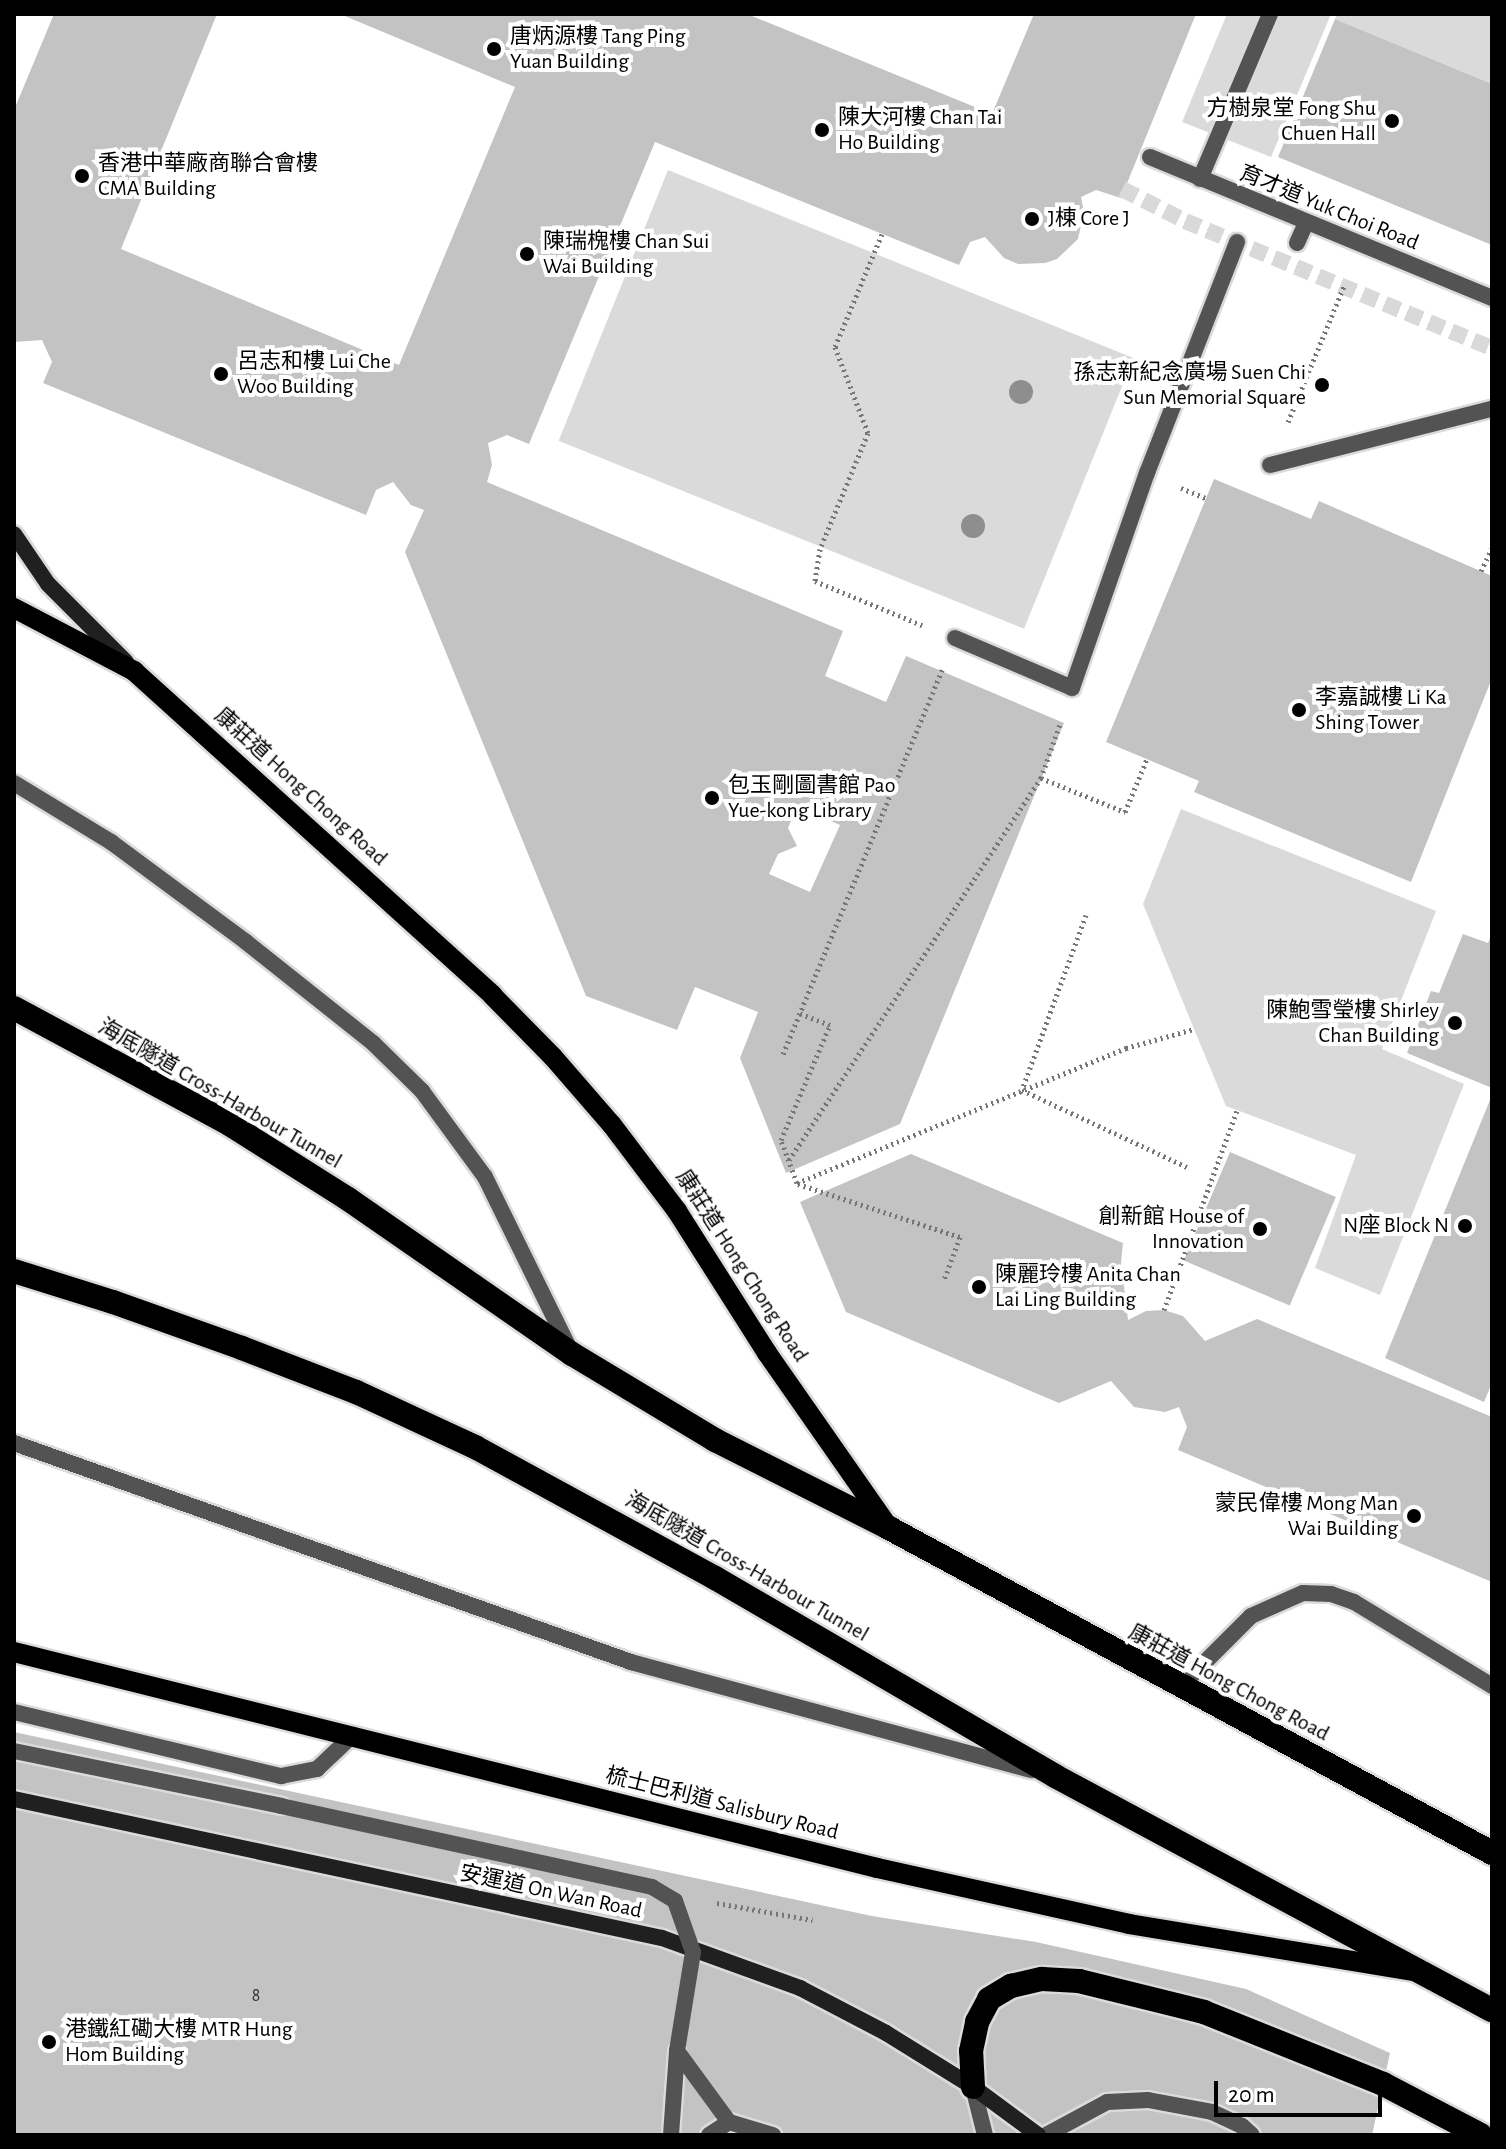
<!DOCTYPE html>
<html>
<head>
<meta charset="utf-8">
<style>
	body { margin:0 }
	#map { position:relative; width:1506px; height:2149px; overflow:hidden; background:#fff; font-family:"Alegreya Sans","Noto Sans TC",sans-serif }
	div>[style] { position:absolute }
	.green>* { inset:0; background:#dadada; transform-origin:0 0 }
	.building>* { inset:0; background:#c3c3c3; transform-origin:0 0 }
	.street-tunnel>* { height:16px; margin-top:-8px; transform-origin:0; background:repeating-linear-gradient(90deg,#d9d9d9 0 16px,transparent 0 24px) }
	.path>* { height:5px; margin-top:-2.5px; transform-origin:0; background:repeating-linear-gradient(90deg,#757575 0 2px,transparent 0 6px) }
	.roads { filter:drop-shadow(2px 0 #dbdbdb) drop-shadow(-2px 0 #dbdbdb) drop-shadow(0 2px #dbdbdb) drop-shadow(0 -2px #dbdbdb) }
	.lane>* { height:16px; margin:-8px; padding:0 8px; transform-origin:8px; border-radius:8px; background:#535353 }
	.street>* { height:16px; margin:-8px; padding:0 8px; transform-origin:8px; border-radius:8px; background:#535353 }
	.secondary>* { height:16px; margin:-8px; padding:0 8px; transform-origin:8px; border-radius:8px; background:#202020 }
	.primary>* { height:20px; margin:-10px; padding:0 10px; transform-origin:10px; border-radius:10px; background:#000 }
	.highway>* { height:24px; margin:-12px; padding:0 12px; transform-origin:12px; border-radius:12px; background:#000 }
	.lane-bridge>* { height:16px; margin:-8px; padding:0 8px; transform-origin:8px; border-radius:8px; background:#535353 }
	.trees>* { width:24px; height:24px; margin:-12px; border-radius:50%; background:#8e8e8e }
	.dots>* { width:22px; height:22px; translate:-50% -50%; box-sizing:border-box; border:4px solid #fff; border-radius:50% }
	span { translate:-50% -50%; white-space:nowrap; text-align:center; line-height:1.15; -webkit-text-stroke:8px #fff; paint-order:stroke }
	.number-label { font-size:18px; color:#313131 }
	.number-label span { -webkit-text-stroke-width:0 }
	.poi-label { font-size:22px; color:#000 }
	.left { translate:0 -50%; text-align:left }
	.right { translate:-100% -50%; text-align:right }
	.street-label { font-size:22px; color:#000 }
	.frame { position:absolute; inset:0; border:16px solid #000; pointer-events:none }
	.scale { position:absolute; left:1214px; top:2081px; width:168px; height:36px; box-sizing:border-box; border:4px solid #000; border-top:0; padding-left:10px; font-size:24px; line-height:28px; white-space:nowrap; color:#000; -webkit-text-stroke:6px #fff; paint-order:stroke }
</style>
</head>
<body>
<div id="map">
	<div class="green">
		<i style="clip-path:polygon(1227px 14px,1331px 14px,1271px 157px,1182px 122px)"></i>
		<i style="clip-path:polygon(1337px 14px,1492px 14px,1492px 84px,1335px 19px)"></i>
		<i style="left:668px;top:170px;width:502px;height:292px;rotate:22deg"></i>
		<i style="clip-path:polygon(1181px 809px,1436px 911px,1382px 1049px,1464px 1084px,1380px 1295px,1315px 1268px,1356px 1155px,1226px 1106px,1194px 1029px,1143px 904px)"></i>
	</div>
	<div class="building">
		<i style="clip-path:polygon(evenodd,54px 14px,217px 14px,121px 249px,399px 365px,515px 87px,340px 14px,747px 14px,992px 114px,1034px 14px,1196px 14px,1121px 198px,1096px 190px,1081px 197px,1084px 212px,1078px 239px,1057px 259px,1045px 263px,1018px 264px,1004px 258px,985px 237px,970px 242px,959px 265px,655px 142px,529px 444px,507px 435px,488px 443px,492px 465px,487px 482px,843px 631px,825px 676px,886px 702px,906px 656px,1064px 723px,900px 1124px,786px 1173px,740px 1058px,758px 1012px,695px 987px,677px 1030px,586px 996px,405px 552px,424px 510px,411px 505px,393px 482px,376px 490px,366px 515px,43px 383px,52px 362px,42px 340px,14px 342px,14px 110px,54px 14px,797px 806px,840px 825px,810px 892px,769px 874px,778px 854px,797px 846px,788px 828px,797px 806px)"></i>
		<i style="clip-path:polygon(1335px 19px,1492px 84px,1492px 245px,1278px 157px)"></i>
		<i style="clip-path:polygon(1214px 479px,1311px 519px,1319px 501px,1492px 576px,1492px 678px,1411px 882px,1194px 792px,1199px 781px,1106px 742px)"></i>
		<i style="clip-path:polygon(1463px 934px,1488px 943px,1492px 934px,1492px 1088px,1407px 1053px,1431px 991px,1439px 993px)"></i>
		<i style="clip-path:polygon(1492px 1095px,1492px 1383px,1484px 1402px,1385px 1358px)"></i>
		<i style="left:1230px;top:1152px;width:115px;height:118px;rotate:23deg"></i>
		<i style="clip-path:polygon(911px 1154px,1123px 1243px,1121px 1262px,1128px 1320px,1146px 1311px,1164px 1310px,1183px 1316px,1205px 1341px,1257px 1319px,1492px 1417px,1492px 1582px,1178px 1450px,1187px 1427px,1179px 1407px,1165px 1412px,1134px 1407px,1111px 1381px,1059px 1403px,846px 1312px,800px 1202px)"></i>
		<i style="clip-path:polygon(14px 1732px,872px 1916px,1036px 1942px,1246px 1989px,1390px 2053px,1372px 2135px,14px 2135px)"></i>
	</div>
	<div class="street-tunnel">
		<i style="left:1122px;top:189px;width:71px;rotate:26.9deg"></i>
		<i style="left:1185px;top:221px;width:332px;rotate:22.5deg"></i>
	</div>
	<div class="path">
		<i style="left:882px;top:234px;width:122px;rotate:112.6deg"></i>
		<i style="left:835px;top:347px;width:92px;rotate:69deg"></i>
		<i style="left:868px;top:433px;width:126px;rotate:112.5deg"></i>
		<i style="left:820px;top:549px;width:32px;rotate:99deg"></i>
		<i style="left:815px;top:581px;width:116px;rotate:22.4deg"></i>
		<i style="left:1288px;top:422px;width:147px;rotate:-67.6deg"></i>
		<i style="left:1181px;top:488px;width:27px;rotate:22deg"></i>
		<i style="left:1481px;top:571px;width:25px;rotate:-64deg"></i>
		<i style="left:1041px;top:778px;width:91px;rotate:22deg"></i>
		<i style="left:1125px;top:812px;width:57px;rotate:-67.5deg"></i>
		<i style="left:1086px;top:915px;width:186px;rotate:110.1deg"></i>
		<i style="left:1022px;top:1090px;width:182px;rotate:25deg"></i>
		<i style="left:783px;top:1054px;width:416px;rotate:-67.5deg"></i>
		<i style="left:789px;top:1160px;width:458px;rotate:-56.6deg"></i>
		<i style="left:1041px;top:778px;width:57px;rotate:-70.6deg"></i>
		<i style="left:797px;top:1183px;width:356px;rotate:-22.3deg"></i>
		<i style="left:1126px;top:1048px;width:71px;rotate:-15.6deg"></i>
		<i style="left:797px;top:1183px;width:46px;rotate:-110.4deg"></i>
		<i style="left:781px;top:1140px;width:125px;rotate:-66.9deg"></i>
		<i style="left:830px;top:1025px;width:33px;rotate:-159deg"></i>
		<i style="left:798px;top:1184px;width:170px;rotate:18.1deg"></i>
		<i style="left:960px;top:1237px;width:46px;rotate:110.4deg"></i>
		<i style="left:1164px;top:1310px;width:212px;rotate:-69.9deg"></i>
		<i style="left:717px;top:1903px;width:97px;rotate:10.1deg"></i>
	</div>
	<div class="roads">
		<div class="lane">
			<i style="left:1150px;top:157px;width:370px;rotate:22.4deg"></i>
			<i style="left:1200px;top:179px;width:179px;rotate:-67deg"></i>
			<i style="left:1297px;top:243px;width:22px;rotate:-66deg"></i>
			<i style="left:14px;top:783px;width:114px;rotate:31.3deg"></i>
			<i style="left:111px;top:842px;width:168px;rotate:36.5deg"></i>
			<i style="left:246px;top:942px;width:162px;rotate:38.5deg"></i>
			<i style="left:373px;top:1043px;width:69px;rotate:44.4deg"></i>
			<i style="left:422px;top:1091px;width:107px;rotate:53.8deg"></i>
			<i style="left:485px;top:1177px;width:195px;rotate:63.8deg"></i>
			<i style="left:14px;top:1443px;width:655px;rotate:19.54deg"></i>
			<i style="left:631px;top:1662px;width:415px;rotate:15.1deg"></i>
			<i style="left:1180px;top:1687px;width:100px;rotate:-45deg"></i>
			<i style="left:1251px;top:1616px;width:57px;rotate:-23.9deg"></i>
			<i style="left:1303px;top:1593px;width:28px;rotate:2deg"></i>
			<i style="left:1331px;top:1594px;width:24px;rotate:19deg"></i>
			<i style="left:1354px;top:1602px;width:162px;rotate:31.3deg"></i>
			<i style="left:14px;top:1712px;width:275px;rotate:13.5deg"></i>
			<i style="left:281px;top:1776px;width:37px;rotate:-11deg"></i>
			<i style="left:317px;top:1769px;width:50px;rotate:-43.4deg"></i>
			<i style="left:14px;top:1751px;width:273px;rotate:11.6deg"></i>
			<i style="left:973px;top:2087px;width:49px;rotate:76deg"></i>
			<i style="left:671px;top:2135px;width:84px;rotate:-85.9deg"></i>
			<i style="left:709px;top:2135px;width:24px;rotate:-33deg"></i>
			<i style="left:729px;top:2122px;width:46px;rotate:16.5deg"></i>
			<i style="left:1046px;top:2135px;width:69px;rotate:-28.4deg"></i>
			<i style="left:1107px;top:2102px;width:41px;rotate:-2.8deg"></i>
			<i style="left:1148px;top:2100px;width:65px;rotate:10.6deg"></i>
			<i style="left:1212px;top:2112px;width:33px;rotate:25deg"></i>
			<i style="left:1242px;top:2126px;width:13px;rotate:42deg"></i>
		</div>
		<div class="street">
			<i style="left:1270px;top:465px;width:229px;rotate:-14.2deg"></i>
			<i style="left:955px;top:638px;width:127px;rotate:23.1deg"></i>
			<i style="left:1072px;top:688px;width:228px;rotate:-70.8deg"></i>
			<i style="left:1147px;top:473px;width:248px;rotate:-68.7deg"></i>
		</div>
		<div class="secondary">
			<i style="left:14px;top:534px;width:60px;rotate:55.8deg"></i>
			<i style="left:48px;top:584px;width:110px;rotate:45deg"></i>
			<i style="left:14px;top:1799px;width:663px;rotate:12.11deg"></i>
			<i style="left:662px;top:1938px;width:147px;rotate:19.9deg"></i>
			<i style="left:800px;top:1988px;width:97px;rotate:27.6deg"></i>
			<i style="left:886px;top:2033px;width:102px;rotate:31.8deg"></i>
			<i style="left:973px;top:2087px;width:81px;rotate:36.4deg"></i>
		</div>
		<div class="primary">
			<i style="left:14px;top:608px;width:136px;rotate:27.7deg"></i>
			<i style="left:134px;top:671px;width:483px;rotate:42.1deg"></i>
			<i style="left:492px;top:995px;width:87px;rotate:45.5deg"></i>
			<i style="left:553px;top:1057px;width:90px;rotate:49.1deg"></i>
			<i style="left:612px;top:1125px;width:108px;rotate:52.9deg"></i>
			<i style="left:677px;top:1211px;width:168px;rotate:57.6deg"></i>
			<i style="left:767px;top:1353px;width:213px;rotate:55.1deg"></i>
			<i style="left:14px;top:1652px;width:890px;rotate:14.05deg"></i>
			<i style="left:877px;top:1868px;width:258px;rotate:12.5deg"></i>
			<i style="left:1129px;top:1924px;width:288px;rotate:9.4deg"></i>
		</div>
		<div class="highway">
			<i style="left:14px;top:1008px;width:247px;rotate:28.3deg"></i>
			<i style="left:231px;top:1125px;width:138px;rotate:32.3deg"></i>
			<i style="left:348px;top:1199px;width:272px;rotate:34.7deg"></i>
			<i style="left:572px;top:1354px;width:167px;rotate:31deg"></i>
			<i style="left:715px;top:1440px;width:195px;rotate:26.8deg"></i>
			<i style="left:889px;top:1528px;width:685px;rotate:28.32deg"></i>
			<i style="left:14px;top:1271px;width:104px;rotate:17.4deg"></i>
			<i style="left:113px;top:1302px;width:137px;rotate:19.6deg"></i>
			<i style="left:242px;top:1348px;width:122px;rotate:21.1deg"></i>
			<i style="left:356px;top:1392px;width:131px;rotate:24.8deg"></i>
			<i style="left:475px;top:1447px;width:273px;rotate:28.6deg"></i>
			<i style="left:715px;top:1578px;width:393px;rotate:30.2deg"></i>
			<i style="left:1055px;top:1776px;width:496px;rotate:28.2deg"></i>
			<i style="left:973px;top:2087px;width:36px;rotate:-93deg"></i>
			<i style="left:971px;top:2051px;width:30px;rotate:-78deg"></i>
			<i style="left:977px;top:2022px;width:26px;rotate:-62deg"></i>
			<i style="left:989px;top:1999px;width:26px;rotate:-31deg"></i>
			<i style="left:1011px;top:1986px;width:32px;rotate:-13deg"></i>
			<i style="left:1042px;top:1979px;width:37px;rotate:3deg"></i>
			<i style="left:1079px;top:1981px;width:129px;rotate:13.9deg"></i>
			<i style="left:1204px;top:2012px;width:193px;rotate:21.9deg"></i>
			<i style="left:1383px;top:2084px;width:110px;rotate:27.5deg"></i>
		</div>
	</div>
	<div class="lane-bridge">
		<i style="left:281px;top:1806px;width:380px;rotate:12.3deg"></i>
		<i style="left:652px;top:1887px;width:27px;rotate:31deg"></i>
		<i style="left:675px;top:1901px;width:54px;rotate:70.6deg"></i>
		<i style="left:693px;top:1952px;width:100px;rotate:99.2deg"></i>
		<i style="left:677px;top:2051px;width:88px;rotate:53.8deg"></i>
	</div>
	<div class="trees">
		<i style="left:1021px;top:392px"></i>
		<i style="left:973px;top:526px"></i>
	</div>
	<div class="dots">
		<i style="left:494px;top:49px;background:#000"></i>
		<i style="left:1392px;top:121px;background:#000"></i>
		<i style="left:822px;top:130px;background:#000"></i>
		<i style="left:82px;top:176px;background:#000"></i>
		<i style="left:1032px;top:219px;background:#000"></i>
		<i style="left:527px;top:254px;background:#000"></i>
		<i style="left:221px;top:374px;background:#000"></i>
		<i style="left:1322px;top:385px;background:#000"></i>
		<i style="left:1299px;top:710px;background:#000"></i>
		<i style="left:712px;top:798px;background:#000"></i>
		<i style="left:1455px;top:1023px;background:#000"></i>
		<i style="left:1465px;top:1226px;background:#000"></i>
		<i style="left:1260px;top:1229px;background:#000"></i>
		<i style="left:979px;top:1287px;background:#000"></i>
		<i style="left:1414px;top:1516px;background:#000"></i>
		<i style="left:49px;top:2042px;background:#000"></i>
	</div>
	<div class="number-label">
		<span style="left:256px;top:1996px">8</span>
	</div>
	<div class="poi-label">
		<span class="left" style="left:510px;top:49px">唐炳源樓 Tang Ping<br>Yuan Building</span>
		<span class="right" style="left:1376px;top:121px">方樹泉堂 Fong Shu<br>Chuen Hall</span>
		<span class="left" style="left:838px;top:130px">陳大河樓 Chan Tai<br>Ho Building</span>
		<span class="left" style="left:98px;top:176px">香港中華廠商聯合會樓<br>CMA Building</span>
		<span class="left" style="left:1048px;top:219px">J棟 Core J</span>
		<span class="left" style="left:543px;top:254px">陳瑞槐樓 Chan Sui<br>Wai Building</span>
		<span class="left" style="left:237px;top:374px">呂志和樓 Lui Che<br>Woo Building</span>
		<span class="right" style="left:1306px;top:385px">孫志新紀念廣場 Suen Chi<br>Sun Memorial Square</span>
		<span class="left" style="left:1315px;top:710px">李嘉誠樓 Li Ka<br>Shing Tower</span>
		<span class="left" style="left:728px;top:798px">包玉剛圖書館 Pao<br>Yue-kong Library</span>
		<span class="right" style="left:1439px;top:1023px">陳鮑雪瑩樓 Shirley<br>Chan Building</span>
		<span class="right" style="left:1244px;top:1229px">創新館 House of<br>Innovation</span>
		<span class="right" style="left:1449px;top:1226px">N座 Block N</span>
		<span class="left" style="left:995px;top:1287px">陳麗玲樓 Anita Chan<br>Lai Ling Building</span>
		<span class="right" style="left:1398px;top:1516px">蒙民偉樓 Mong Man<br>Wai Building</span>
		<span class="left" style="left:65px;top:2042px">港鐵紅磡大樓 MTR Hung<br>Hom Building</span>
	</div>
	<div class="street-label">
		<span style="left:1329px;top:208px;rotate:22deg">育才道 Yuk Choi Road</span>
		<span style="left:301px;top:787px;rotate:42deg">康莊道 Hong Chong Road</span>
		<span style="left:220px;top:1094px;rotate:30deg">海底隧道 Cross-Harbour Tunnel</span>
		<span style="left:742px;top:1266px;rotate:57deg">康莊道 Hong Chong Road</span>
		<span style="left:747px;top:1567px;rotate:30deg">海底隧道 Cross-Harbour Tunnel</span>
		<span style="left:1229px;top:1683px;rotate:28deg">康莊道 Hong Chong Road</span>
		<span style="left:722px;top:1804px;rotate:14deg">梳士巴利道 Salisbury Road</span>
		<span style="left:551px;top:1892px;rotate:12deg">安運道 On Wan Road</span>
	</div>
	<div class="frame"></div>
	<div class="scale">20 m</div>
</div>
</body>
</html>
